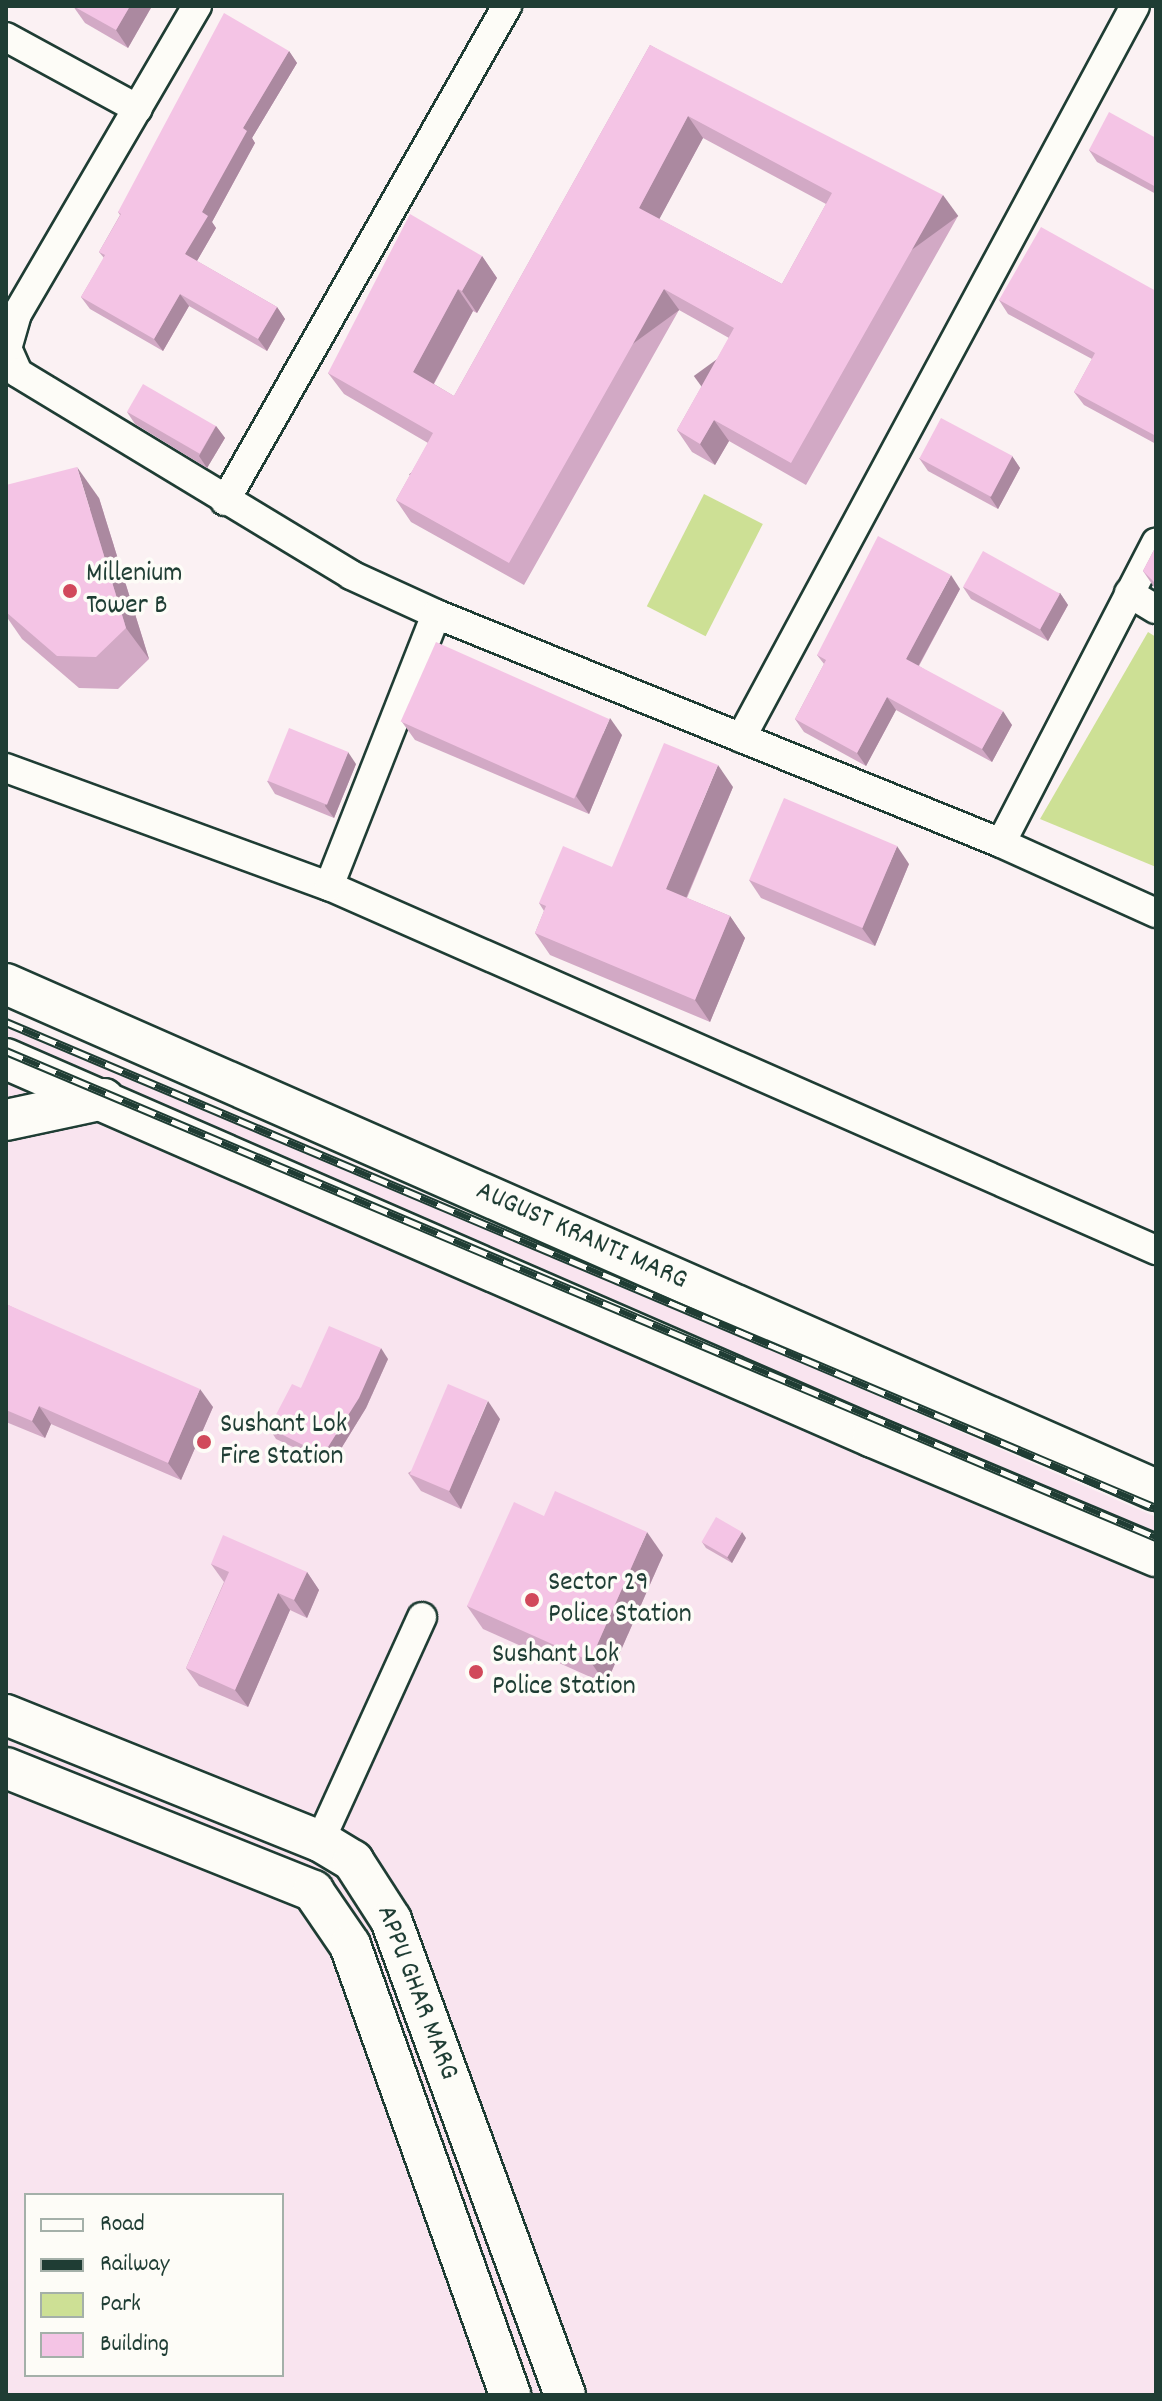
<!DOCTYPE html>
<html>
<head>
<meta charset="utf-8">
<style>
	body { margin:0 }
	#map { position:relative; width:1162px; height:2401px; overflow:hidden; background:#fbf1f3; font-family:Dekko,sans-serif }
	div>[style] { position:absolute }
	.built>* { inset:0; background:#f9e4ef }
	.green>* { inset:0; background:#cde095; transform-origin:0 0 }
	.roads { filter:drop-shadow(2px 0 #1f3d34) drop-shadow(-2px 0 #1f3d34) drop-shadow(0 2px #1f3d34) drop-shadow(0 -2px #1f3d34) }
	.street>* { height:28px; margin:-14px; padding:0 14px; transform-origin:14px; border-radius:14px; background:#fdfcf7 }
	.secondary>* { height:40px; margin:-20px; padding:0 20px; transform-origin:20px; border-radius:20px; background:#fdfcf7 }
	.rail>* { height:9px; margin-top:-4.5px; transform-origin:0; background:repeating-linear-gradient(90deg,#fdfcf7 0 18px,#1f3d34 0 36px); box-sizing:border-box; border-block:2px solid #1f3d34 }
	.wall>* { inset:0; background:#d2a9c5 }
	.shaded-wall>* { inset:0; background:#ab89a0; transform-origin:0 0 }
	.building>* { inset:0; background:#f4c4e5; transform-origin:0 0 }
	.dots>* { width:22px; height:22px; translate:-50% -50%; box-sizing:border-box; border:4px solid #fdfcf7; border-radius:50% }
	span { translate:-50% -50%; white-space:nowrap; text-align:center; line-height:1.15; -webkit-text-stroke:7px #fdfcf7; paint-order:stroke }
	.poi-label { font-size:28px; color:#1f3d34 }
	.left { translate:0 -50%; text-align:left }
	.street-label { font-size:28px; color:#1f3d34 }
	.frame { position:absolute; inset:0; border:8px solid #1f3d34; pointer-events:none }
	.legend { position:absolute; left:24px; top:2193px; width:260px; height:184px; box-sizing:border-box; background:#fdfcf7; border:2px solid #a4b0a9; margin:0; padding:10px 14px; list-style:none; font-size:24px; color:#1f3d34 }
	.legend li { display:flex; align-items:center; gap:16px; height:40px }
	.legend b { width:40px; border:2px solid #a4b0a9 }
</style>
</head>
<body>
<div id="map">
	<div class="built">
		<i style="clip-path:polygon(evenodd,6px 1018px,1156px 1517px,1156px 2395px,6px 2395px,6px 1018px,26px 2195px,282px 2195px,282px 2375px,26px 2375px,26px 2195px)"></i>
	</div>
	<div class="green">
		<i style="left:704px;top:494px;width:66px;height:126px;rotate:27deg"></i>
		<i style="clip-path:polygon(1148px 632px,1156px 637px,1156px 867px,1040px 819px)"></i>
	</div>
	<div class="roads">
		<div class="street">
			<i style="left:197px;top:6px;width:357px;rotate:120.3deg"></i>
			<i style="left:17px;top:314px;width:35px;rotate:106deg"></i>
			<i style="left:7px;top:348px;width:27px;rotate:66deg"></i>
			<i style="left:18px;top:373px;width:389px;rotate:31.2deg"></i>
			<i style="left:351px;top:575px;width:94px;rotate:24.6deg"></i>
			<i style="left:436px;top:614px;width:610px;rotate:22.06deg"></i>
			<i style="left:1001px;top:843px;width:170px;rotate:24.3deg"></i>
			<i style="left:6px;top:37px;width:150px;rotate:28.6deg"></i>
			<i style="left:225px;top:501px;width:570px;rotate:-60.33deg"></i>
			<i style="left:1129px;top:593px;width:31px;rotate:31deg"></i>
			<i style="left:741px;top:738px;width:831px;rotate:-61.71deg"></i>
			<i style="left:6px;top:768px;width:344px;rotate:20.1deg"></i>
			<i style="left:329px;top:886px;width:904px;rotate:23.76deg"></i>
			<i style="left:1001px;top:843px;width:338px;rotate:-62.7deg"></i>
			<i style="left:329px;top:886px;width:292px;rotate:-68.5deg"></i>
			<i style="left:320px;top:1841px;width:246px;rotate:-65.5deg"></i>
		</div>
		<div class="secondary">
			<i style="left:6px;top:984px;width:1256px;rotate:23.75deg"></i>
			<i style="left:6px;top:1059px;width:946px;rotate:23.56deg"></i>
			<i style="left:873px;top:1437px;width:307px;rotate:22.8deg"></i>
			<i style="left:6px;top:1120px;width:100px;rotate:-12.1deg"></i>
			<i style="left:6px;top:1715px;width:338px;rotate:21.9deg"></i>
			<i style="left:320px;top:1841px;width:39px;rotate:31deg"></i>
			<i style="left:353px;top:1861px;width:70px;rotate:57.2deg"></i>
			<i style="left:391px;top:1920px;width:506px;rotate:69.88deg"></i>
			<i style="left:6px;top:1768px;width:331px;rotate:21.8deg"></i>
			<i style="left:313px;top:1891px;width:65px;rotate:55.6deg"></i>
			<i style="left:350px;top:1945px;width:478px;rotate:70.4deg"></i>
		</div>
	</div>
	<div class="rail">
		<i style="left:6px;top:1022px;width:1248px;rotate:22.91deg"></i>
		<i style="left:6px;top:1051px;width:1248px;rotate:22.91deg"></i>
	</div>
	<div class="wall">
		<i style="clip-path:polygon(73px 6px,152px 6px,128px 48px,85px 23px)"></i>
		<i style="clip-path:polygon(evenodd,650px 45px,958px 216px,806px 485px,729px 441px,715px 465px,692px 452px,677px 430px,729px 338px,679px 310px,524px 585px,411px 522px,396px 500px,428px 443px,344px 394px,328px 373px,482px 256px,497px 278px,477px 313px,473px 311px,434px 384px,454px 396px,650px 45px,703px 138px,826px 204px,782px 284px,659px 219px,703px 138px)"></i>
		<i style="clip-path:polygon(289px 51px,297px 63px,252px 138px,255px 143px,212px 222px,216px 228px,197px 261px,277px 307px,285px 319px,267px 351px,189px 306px,163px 351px,90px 309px,81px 297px,104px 258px,99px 252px,120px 215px,118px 212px)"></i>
		<i style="clip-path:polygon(1156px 138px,1156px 194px,1097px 162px,1089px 150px)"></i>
		<i style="clip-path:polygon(1156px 291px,1156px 444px,1084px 405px,1074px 392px,1092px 359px,1008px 314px,999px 300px)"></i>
		<i style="clip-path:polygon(127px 412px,216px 426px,225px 438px,207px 468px,135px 424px)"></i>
		<i style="clip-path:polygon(1012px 456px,1020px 468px,998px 509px,928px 471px,919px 458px)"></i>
		<i style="clip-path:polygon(99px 498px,149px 659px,118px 689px,79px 688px,22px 639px,6px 616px,6px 612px)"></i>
		<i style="clip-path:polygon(1156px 546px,1156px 590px,1143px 571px)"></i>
		<i style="clip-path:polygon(963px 587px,1060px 593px,1068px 605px,1048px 641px,971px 599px)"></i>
		<i style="clip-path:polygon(960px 589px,919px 666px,1012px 725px,992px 762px,896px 710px,866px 766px,804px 732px,795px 719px,824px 664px,817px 655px)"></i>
		<i style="clip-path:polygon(402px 722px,622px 735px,589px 814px,415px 740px)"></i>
		<i style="clip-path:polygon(356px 764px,334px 818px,275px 794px,267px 781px)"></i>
		<i style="clip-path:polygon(733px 787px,687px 898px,730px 916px,745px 938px,710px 1022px,550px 955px,535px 933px,544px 911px,539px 903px,612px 867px)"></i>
		<i style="clip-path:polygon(909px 864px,875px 946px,761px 898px,749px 880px)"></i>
		<i style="clip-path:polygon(6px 1304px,213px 1407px,181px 1480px,51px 1424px,45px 1438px,6px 1422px)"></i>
		<i style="clip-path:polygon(388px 1359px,366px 1408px,331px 1465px,276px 1439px,269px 1428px,301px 1388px)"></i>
		<i style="clip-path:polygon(500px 1419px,461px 1509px,421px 1491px,408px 1473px)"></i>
		<i style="clip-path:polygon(544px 1516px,663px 1555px,606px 1684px,483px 1629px,467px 1606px)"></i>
		<i style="clip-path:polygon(746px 1538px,732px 1563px,706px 1548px,702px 1542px)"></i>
		<i style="clip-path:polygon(211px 1564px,307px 1572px,319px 1590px,307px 1618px,290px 1610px,248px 1707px,199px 1686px,186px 1668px,224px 1582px)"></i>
	</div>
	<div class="shaded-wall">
		<i style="clip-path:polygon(130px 6px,152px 6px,128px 48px,116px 30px)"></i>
		<i style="clip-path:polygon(289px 51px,297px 63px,252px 138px,255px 143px,212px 222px,216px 228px,194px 266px,185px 254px,202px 212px,243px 128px)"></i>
		<i style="clip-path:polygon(688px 116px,703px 138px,654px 229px,639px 208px)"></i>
		<i style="left:943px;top:195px;width:26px;height:308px;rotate:54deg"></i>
		<i style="clip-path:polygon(482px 256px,497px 278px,477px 313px,462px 291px)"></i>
		<i style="clip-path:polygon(458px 289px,473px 311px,428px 394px,413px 372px)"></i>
		<i style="left:664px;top:289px;width:26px;height:315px;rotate:54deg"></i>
		<i style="clip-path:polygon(180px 294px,189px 306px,163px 351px,154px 339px)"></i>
		<i style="clip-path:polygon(277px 307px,285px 319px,267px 351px,258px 339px)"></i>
		<i style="clip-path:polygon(714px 420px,729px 441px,715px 465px,700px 444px)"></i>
		<i style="clip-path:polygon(216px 426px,225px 438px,207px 468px,199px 456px)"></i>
		<i style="clip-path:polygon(1012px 456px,1020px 468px,998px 509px,990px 497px)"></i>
		<i style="clip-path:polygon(77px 467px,99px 498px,149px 659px,126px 628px)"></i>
		<i style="clip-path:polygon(951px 575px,960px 589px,915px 672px,906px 659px)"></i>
		<i style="clip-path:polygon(1060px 593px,1068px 605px,1048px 641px,1040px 629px)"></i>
		<i style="clip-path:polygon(887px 697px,896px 710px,866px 766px,857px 753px)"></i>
		<i style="clip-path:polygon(1003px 711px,1012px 725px,992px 762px,982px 749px)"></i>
		<i style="clip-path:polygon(610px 718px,622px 735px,589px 814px,576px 796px)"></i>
		<i style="clip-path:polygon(348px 752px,356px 764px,334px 818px,325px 806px)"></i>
		<i style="clip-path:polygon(718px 765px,733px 787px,681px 910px,666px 889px)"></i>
		<i style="clip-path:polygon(897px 846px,909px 864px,875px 946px,862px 928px)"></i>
		<i style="clip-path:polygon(730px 916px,745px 938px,710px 1022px,695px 1000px)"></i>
		<i style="clip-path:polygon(381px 1348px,388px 1359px,366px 1408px,331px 1465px,323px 1455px)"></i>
		<i style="clip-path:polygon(200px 1389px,213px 1407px,181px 1480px,168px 1463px)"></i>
		<i style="clip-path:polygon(488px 1401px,500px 1419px,461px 1509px,449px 1491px)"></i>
		<i style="clip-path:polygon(39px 1406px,51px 1424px,45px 1438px,32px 1421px)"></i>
		<i style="clip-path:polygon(647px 1532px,663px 1555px,606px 1684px,590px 1661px)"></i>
		<i style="clip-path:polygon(742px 1532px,746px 1538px,732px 1563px,727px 1557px)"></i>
		<i style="clip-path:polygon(307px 1572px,319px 1590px,307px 1618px,294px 1600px)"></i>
		<i style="clip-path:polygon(278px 1593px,290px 1610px,248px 1707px,235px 1690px)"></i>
	</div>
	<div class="building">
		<i style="clip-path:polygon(73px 6px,130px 6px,116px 30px)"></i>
		<i style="clip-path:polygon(224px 13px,289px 51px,243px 128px,247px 131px,202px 212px,208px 216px,185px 254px,277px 307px,258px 339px,180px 294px,154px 339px,81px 297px,105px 255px,99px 252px,121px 214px,118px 212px)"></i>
		<i style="clip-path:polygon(evenodd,650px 45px,943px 195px,791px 463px,714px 420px,700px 444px,677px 430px,734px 328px,664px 289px,509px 563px,396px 500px,433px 433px,328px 373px,410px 214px,482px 256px,462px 291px,458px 289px,413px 372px,454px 396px,650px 45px,688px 116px,832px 193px,782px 284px,639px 208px,688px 116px)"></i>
		<i style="clip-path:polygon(1109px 112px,1156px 138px,1156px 187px,1089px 150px)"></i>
		<i style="clip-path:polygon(1041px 227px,1156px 291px,1156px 436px,1074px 392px,1095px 353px,999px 300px)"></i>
		<i style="left:143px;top:384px;width:84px;height:32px;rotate:30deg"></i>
		<i style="left:941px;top:418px;width:81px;height:46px;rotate:28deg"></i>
		<i style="clip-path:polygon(77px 467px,126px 628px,96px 657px,57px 656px,6px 612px,6px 485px)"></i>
		<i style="clip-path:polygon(878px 536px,951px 575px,906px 659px,1003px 711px,982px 749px,887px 697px,857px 753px,795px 719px,826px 660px,817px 655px)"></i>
		<i style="clip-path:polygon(1156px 546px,1156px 584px,1143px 571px)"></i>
		<i style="left:983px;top:551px;width:88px;height:41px;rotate:29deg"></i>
		<i style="left:436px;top:642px;width:190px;height:87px;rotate:24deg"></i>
		<i style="left:289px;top:728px;width:64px;height:57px;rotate:22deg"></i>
		<i style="clip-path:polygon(664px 743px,718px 765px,666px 889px,730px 916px,695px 1000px,535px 933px,546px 906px,539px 903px,563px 846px,612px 867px)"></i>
		<i style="left:784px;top:798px;width:123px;height:89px;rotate:23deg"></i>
		<i style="clip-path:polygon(6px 1304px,200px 1389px,168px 1463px,39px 1406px,32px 1421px,6px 1410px)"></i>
		<i style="clip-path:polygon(329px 1326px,381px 1348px,359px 1398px,323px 1455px,269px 1428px,292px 1384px,301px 1388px)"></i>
		<i style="left:448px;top:1384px;width:43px;height:98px;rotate:23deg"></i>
		<i style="clip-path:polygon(555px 1491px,647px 1532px,590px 1661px,467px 1606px,514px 1502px,544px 1516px)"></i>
		<i style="left:716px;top:1517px;width:30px;height:29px;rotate:30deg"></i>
		<i style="clip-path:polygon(223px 1535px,307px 1572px,294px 1600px,278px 1593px,235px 1690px,186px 1668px,229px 1572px,211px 1564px)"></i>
	</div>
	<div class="dots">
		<i style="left:70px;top:591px;background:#d1495b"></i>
		<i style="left:204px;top:1442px;background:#d1495b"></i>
		<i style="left:532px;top:1600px;background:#d1495b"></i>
		<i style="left:476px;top:1672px;background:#d1495b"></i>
	</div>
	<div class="poi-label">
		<span class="left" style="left:86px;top:591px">Millenium<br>Tower B</span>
		<span class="left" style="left:220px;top:1442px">Sushant Lok<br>Fire Station</span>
		<span class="left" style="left:548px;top:1600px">Sector 29<br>Police Station</span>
		<span class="left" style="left:492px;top:1672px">Sushant Lok<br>Police Station</span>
	</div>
	<div class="street-label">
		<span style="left:581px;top:1237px;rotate:24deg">AUGUST KRANTI MARG</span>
		<span style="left:416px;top:1993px;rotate:69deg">APPU GHAR MARG</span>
	</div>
	<div class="frame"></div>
	<ul class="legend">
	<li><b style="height:10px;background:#fdfcf7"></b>Road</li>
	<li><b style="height:10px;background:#1f3d34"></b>Railway</li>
	<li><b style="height:22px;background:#cde095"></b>Park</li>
	<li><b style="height:22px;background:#f4c4e5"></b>Building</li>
	</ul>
</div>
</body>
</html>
